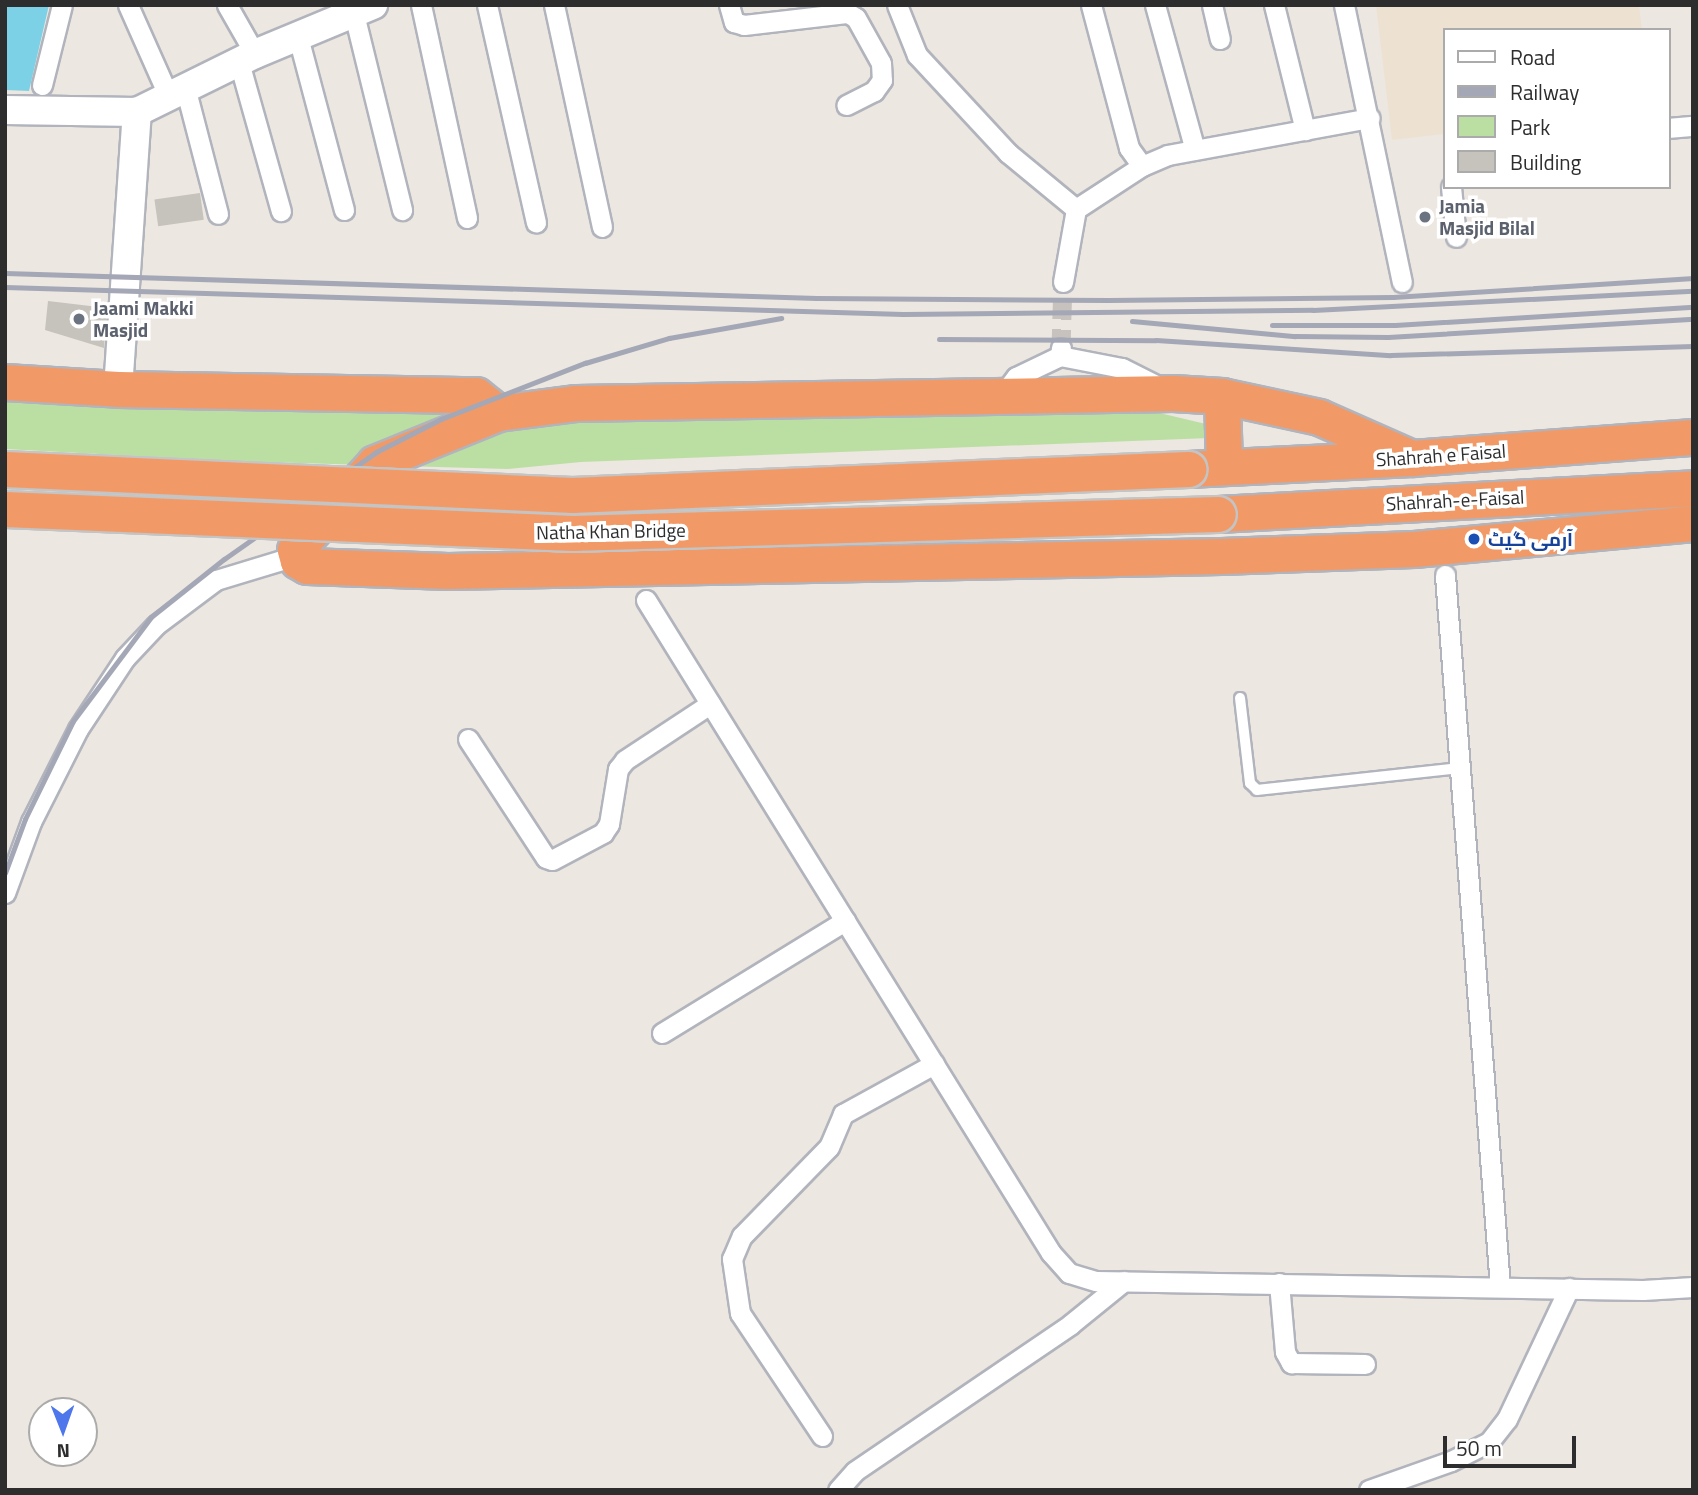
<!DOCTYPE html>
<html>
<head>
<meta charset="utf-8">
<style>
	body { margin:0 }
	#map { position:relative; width:1698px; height:1495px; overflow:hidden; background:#ede7e1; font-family:"Titillium Web",Cairo,sans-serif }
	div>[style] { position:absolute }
	.education>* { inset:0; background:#ede2d2 }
	.green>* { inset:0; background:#bbdfa2 }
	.water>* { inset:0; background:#7dd1e6 }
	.building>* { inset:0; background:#c6c2bc; transform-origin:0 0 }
	.street-tunnel>* { height:19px; margin-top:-9.5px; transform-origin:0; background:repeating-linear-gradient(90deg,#c7c2bd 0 19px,transparent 0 29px) }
	.roads { filter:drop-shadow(2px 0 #b1b4bc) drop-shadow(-2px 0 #b1b4bc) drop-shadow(0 2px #b1b4bc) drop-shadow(0 -2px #b1b4bc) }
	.lane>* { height:10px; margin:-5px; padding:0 5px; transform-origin:5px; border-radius:5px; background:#fff }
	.street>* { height:19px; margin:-9.5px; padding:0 9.5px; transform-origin:9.5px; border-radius:9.5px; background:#fff }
	.secondary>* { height:28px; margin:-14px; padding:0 14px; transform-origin:14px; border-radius:14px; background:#fff }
	.highway>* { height:35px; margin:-17.5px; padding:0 17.5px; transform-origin:17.5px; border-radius:17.5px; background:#f29a67 }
	.rail>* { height:5px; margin:-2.5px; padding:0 2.5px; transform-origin:2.5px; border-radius:2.5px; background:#a4a7b5 }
	.bridges { filter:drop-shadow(2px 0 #c4c4c4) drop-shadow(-2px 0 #c4c4c4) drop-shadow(0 2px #c4c4c4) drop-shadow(0 -2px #c4c4c4) }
	.highway-bridge>* { height:35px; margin:-17.5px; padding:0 17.5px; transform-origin:17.5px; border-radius:17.5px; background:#f29a67 }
	.dots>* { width:19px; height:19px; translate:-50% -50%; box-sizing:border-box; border:4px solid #fff; border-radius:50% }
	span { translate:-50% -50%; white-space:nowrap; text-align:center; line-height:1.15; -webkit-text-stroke:7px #fff; paint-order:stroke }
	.worship-label { font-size:19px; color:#5b616d; font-weight:700 }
	.left { translate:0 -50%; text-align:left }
	.street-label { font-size:19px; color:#2d2d2d }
	.transit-label { font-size:19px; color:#164399; font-weight:700 }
	.frame { position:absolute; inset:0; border:7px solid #2d2d2d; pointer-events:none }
	.legend { position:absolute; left:1443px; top:28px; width:228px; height:161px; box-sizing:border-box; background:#fff; border:2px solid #ababab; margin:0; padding:9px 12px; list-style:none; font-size:21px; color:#2d2d2d }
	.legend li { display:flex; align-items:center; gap:14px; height:35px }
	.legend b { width:35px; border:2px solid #ababab }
	.north { position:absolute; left:28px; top:1397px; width:70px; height:70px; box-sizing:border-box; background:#fff; border:2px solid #ababab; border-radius:50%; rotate:179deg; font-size:19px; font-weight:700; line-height:28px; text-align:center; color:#2d2d2d }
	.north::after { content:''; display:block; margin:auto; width:24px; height:32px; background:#4f77ec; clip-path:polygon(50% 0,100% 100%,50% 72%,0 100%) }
	.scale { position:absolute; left:1443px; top:1436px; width:133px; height:32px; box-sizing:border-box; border:4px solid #2d2d2d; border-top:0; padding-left:9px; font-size:21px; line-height:24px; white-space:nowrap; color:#2d2d2d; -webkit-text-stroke:5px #fff; paint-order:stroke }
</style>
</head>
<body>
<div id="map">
	<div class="education">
		<i style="clip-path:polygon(1376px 5px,1639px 5px,1642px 30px,1444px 30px,1444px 134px,1392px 140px)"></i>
	</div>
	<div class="green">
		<i style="clip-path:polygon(5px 393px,1055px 406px,1151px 411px,1206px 424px,1210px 438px,581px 462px,507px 469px,230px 461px,5px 449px)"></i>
	</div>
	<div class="water">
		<i style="clip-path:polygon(5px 5px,49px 5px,29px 91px,5px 90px)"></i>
	</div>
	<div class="building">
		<i style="left:200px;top:193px;width:27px;height:46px;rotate:82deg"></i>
		<i style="clip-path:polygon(48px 301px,107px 308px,104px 348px,45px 330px)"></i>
	</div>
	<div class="street-tunnel">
		<i style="left:1061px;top:348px;width:66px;rotate:-88.3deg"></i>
	</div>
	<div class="roads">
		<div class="lane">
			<i style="left:1240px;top:698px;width:86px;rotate:83.3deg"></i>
			<i style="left:1250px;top:783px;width:10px;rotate:45deg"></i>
			<i style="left:1257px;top:790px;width:204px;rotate:-6.2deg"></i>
		</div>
		<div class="street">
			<i style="left:128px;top:5px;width:101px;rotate:66deg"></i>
			<i style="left:227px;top:5px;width:56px;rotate:60.3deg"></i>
			<i style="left:421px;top:5px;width:218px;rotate:77.8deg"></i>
			<i style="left:487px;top:5px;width:223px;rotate:77.3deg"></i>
			<i style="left:554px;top:5px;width:227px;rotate:77.8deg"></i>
			<i style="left:729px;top:5px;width:18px;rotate:74deg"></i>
			<i style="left:734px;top:22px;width:10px;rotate:17deg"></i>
			<i style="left:744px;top:25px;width:105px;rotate:-6.6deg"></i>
			<i style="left:848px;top:13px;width:9px;rotate:32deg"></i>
			<i style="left:856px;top:18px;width:51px;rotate:60.9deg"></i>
			<i style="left:881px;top:63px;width:17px;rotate:87deg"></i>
			<i style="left:882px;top:80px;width:14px;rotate:126deg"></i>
			<i style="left:874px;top:91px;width:31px;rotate:153deg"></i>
			<i style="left:897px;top:5px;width:54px;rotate:68.2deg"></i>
			<i style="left:917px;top:55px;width:134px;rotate:47.1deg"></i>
			<i style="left:1008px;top:153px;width:88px;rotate:39.5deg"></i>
			<i style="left:1091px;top:5px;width:148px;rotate:75.1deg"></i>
			<i style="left:1129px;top:148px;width:22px;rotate:54deg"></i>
			<i style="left:1155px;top:5px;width:150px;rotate:74.6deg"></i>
			<i style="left:1212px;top:5px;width:35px;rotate:77deg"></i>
			<i style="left:1274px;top:5px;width:129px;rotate:76.1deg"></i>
			<i style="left:1344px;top:5px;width:283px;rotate:78.2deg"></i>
			<i style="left:354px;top:14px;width:202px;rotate:76.2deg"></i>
			<i style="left:298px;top:37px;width:179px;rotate:75.1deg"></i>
			<i style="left:239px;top:62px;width:155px;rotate:74.3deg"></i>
			<i style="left:42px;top:85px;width:82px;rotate:-76deg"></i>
			<i style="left:185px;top:87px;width:131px;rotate:75.4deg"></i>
			<i style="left:1668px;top:128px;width:25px;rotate:-5deg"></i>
			<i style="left:1451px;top:187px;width:50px;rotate:84.3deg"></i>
			<i style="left:1063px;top:282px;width:74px;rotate:-79.9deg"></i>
			<i style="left:1076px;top:209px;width:79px;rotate:-33.1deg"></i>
			<i style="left:1142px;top:166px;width:28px;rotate:-23deg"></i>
			<i style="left:1168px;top:155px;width:205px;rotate:-10.4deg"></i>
			<i style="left:1060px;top:356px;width:63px;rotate:11deg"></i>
			<i style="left:1122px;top:368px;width:45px;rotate:26.6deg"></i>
			<i style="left:1004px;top:393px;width:20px;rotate:-53deg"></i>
			<i style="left:1016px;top:377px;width:49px;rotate:-25.5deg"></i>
			<i style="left:1060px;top:356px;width:8px;rotate:-83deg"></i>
			<i style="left:1445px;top:575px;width:714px;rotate:85.58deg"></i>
			<i style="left:646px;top:600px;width:768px;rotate:58.19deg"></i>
			<i style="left:1051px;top:1253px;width:27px;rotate:48deg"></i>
			<i style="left:1069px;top:1273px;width:28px;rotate:17deg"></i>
			<i style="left:1096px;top:1281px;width:547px;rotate:0.94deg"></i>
			<i style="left:1643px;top:1290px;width:50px;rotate:-3.4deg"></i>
			<i style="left:468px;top:739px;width:142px;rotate:56.8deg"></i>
			<i style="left:546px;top:858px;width:6px;rotate:18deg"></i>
			<i style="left:552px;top:860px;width:58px;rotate:-27.9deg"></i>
			<i style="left:603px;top:833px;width:11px;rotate:-56deg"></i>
			<i style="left:609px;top:824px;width:56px;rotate:-80.7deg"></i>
			<i style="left:618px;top:769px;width:11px;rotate:-52deg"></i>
			<i style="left:625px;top:760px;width:102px;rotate:-33.4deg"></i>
			<i style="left:5px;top:893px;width:76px;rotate:-69.9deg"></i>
			<i style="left:31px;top:822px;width:104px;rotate:-63.2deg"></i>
			<i style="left:78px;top:729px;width:85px;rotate:-56.5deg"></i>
			<i style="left:125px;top:658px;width:45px;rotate:-46.8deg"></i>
			<i style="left:156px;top:625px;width:75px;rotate:-36.9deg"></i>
			<i style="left:216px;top:580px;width:83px;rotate:-16.9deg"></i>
			<i style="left:662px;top:1033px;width:215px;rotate:-31.5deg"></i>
			<i style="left:1279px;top:1283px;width:69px;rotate:85deg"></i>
			<i style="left:1285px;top:1352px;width:13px;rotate:61deg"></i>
			<i style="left:1291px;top:1363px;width:74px;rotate:0.8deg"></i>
			<i style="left:822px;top:1436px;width:148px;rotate:-123.7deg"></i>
			<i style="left:740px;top:1313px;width:55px;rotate:-98.4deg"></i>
			<i style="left:732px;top:1259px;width:25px;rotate:-67deg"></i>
			<i style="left:742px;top:1236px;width:124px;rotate:-45.7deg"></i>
			<i style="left:829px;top:1147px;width:36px;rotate:-67deg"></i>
			<i style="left:843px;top:1114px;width:104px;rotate:-28.8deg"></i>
			<i style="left:838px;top:1490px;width:25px;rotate:-48deg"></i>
			<i style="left:855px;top:1471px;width:261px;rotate:-34.2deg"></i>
			<i style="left:1071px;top:1324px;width:68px;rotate:-39.1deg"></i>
			<i style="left:1369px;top:1490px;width:87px;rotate:-19.5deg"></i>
			<i style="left:1451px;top:1461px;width:42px;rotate:-26.6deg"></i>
			<i style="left:1489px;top:1442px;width:29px;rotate:-52deg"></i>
			<i style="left:1507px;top:1419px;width:145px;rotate:-64.7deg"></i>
		</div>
		<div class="secondary">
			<i style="left:5px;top:110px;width:132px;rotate:0.9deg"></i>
			<i style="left:137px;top:112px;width:131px;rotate:-26.2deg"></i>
			<i style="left:255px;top:54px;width:128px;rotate:-22.6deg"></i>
			<i style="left:118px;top:389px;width:278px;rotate:-86.1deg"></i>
		</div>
		<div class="highway">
			<i style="left:5px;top:382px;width:113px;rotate:3.5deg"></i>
			<i style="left:118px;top:389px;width:358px;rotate:1deg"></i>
			<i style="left:476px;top:395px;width:28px;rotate:39deg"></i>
			<i style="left:498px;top:413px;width:79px;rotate:-7.3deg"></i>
			<i style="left:576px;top:403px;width:597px;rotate:-0.96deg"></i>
			<i style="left:1173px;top:393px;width:49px;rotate:3.5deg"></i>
			<i style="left:1222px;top:396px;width:99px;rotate:12.2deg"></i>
			<i style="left:1319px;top:417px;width:102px;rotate:23.8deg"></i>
			<i style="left:1222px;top:396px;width:71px;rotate:88.4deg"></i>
			<i style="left:498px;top:413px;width:133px;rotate:157.9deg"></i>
			<i style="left:375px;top:463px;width:118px;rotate:132.6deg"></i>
			<i style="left:295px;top:550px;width:11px;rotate:75deg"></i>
			<i style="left:298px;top:561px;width:10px;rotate:29deg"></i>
			<i style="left:307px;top:566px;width:141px;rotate:2deg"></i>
			<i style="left:448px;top:571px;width:773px;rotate:-1.11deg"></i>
			<i style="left:1221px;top:556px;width:193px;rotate:-2.1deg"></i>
			<i style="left:1414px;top:549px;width:280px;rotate:-5.3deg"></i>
			<i style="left:1188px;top:469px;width:224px;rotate:-2.8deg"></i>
			<i style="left:1412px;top:458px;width:282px;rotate:-4.3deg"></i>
			<i style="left:1218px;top:514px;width:476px;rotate:-3.1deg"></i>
		</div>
	</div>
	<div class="rail">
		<i style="left:5px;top:273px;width:812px;rotate:1.76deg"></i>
		<i style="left:817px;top:298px;width:291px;rotate:0.4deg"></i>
		<i style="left:1108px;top:300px;width:285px;rotate:-0.6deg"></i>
		<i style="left:1393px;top:297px;width:301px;rotate:-3.6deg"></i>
		<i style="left:5px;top:287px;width:898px;rotate:1.72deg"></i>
		<i style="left:903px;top:314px;width:410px;rotate:-0.6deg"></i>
		<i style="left:1313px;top:310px;width:380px;rotate:-2.9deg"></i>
		<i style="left:1132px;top:321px;width:164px;rotate:5.3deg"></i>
		<i style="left:1295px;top:336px;width:93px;rotate:0.6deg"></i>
		<i style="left:1388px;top:337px;width:306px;rotate:-3.4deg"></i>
		<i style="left:1272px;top:325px;width:123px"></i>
		<i style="left:1395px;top:325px;width:299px;rotate:-3.5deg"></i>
		<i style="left:939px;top:339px;width:217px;rotate:0.3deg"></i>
		<i style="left:1156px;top:340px;width:235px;rotate:3.7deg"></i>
		<i style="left:1391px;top:355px;width:302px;rotate:-1.7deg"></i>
		<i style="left:5px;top:873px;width:58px;rotate:-69.7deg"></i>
		<i style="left:25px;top:819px;width:109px;rotate:-63.9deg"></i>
		<i style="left:73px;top:721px;width:130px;rotate:-53.1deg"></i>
		<i style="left:151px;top:617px;width:93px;rotate:-38.5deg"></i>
		<i style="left:224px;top:559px;width:186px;rotate:-35.1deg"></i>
		<i style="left:376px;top:452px;width:73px;rotate:-26.9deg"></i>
		<i style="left:441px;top:419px;width:155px;rotate:-21.3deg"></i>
		<i style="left:585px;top:363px;width:88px;rotate:-16.6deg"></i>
		<i style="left:669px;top:338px;width:114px;rotate:-10.1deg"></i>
	</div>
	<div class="bridges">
		<div class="highway-bridge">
			<i style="left:5px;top:469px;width:568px;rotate:2.63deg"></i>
			<i style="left:572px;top:495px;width:617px;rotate:-2.42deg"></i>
			<i style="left:5px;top:509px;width:568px;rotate:2.42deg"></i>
			<i style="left:572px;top:533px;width:646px;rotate:-1.68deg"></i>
		</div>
	</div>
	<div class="dots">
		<i style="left:1425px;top:217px;background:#6b7280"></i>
		<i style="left:79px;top:319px;background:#6b7280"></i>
		<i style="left:1474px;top:539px;background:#1a4fb4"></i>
	</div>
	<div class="worship-label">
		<span class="left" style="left:1439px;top:217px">Jamia<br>Masjid Bilal</span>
		<span class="left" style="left:93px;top:319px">Jaami Makki<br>Masjid</span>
	</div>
	<div class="street-label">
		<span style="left:1441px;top:455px;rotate:-4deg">Shahrah e Faisal</span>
		<span style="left:1455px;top:500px;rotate:-3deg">Shahrah-e-Faisal</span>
		<span style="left:611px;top:531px;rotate:-1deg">Natha Khan Bridge</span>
	</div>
	<div class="transit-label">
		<span class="left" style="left:1488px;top:539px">آرمی گیٹ</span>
	</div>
	<div class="frame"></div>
	<ul class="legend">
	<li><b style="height:9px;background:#fff"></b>Road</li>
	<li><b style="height:9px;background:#a4a7b5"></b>Railway</li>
	<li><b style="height:19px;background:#bbdfa2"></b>Park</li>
	<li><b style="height:19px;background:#c6c2bc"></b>Building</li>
	</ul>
	<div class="north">N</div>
	<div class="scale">50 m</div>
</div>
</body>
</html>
